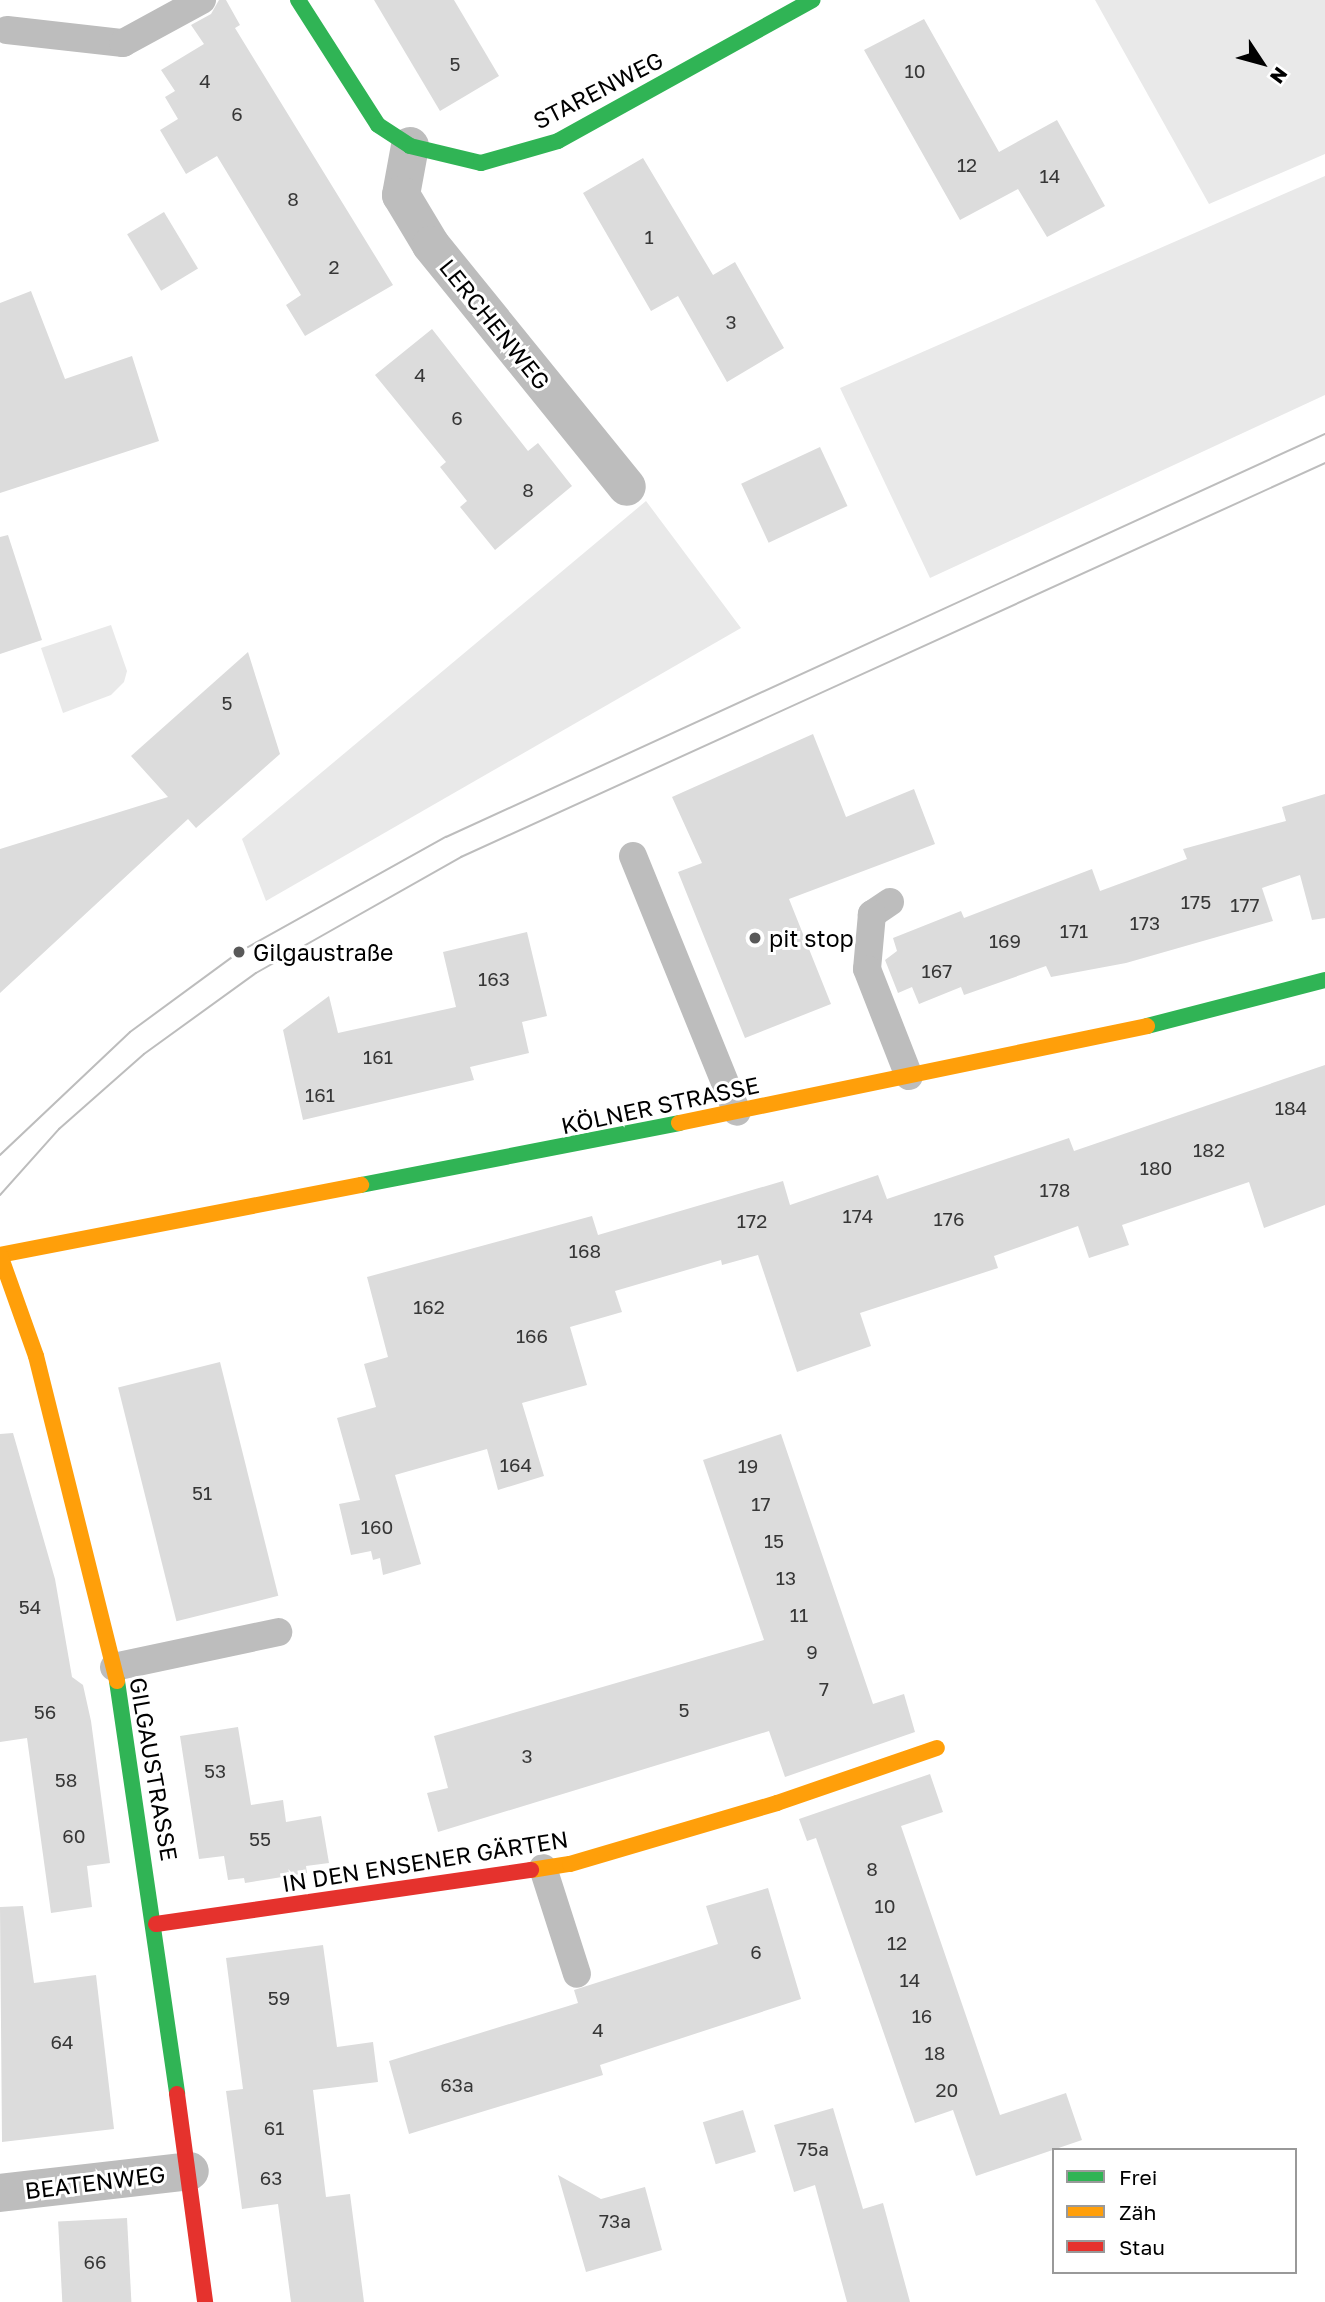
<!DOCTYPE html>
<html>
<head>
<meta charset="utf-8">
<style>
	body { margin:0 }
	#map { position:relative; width:1325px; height:2302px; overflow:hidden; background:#fff; font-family:"Golos Text",sans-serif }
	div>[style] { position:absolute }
	.green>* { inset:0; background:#e9e9e9 }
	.building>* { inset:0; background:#dcdcdc; transform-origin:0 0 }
	.lane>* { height:28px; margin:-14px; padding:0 14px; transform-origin:14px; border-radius:14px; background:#bdbdbd }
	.street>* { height:38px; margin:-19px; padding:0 19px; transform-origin:19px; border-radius:19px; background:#bdbdbd }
	.fast>* { height:16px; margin:-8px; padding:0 8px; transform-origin:8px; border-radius:8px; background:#30b455 }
	.slow>* { height:16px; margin:-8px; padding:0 8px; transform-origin:8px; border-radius:8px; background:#ff9f0a }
	.jam>* { height:16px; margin:-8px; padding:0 8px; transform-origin:8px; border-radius:8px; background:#e5322d }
	.tram>* { height:2px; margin:-1px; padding:0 1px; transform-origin:1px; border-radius:1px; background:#bdbdbd }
	.dots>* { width:19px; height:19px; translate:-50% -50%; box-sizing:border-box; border:4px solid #fff; border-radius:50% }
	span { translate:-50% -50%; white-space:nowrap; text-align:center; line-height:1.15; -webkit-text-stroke:6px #fff; paint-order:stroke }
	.number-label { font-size:19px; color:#373737 }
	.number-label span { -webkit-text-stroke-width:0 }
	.street-label { font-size:23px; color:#000 }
	.poi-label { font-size:23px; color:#000 }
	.left { translate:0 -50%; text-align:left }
	.legend { position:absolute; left:1052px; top:2148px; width:245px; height:126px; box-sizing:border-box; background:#fff; border:2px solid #999; margin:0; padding:9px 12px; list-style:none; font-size:21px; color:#000 }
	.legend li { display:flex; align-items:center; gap:14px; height:35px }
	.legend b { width:35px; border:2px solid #999 }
	.north { position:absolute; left:1227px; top:28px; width:70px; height:70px; -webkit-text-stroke:5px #fff; paint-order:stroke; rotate:126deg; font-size:19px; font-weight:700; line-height:28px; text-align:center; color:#000 }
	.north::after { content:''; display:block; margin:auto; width:24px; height:32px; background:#000; clip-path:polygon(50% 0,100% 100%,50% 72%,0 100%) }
</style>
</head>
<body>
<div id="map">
	<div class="green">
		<i style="clip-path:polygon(1095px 0,1325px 0,1325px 154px,1209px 204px)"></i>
		<i style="clip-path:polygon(1325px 176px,1325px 395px,930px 578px,840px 388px)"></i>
		<i style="clip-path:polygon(646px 501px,741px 628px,266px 901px,242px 839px)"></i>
		<i style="clip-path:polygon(111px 625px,127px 671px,124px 682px,111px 695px,63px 713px,41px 648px)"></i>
	</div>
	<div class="building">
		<i style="clip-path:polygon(219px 0,226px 0,240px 25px,235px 28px,393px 285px,305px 336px,286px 305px,301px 295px,217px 156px,186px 174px,160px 130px,178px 119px,165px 97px,175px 91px,161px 70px,204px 44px,191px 25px,211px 14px)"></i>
		<i style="clip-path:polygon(374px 0,454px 0,499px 76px,440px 111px)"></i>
		<i style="clip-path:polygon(924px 19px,999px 152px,1057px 120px,1105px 206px,1047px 237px,1018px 189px,960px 220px,864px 50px)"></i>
		<i style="clip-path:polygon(643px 158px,713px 275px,735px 262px,784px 348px,727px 382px,678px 296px,651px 311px,583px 193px)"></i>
		<i style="left:164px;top:212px;width:66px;height:43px;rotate:59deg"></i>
		<i style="clip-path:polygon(31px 291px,65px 379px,132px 356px,159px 441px,0 493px,0 303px)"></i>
		<i style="clip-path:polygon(432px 329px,528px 451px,538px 443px,572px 486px,495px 550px,460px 507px,467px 501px,440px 467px,446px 462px,375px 375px)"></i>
		<i style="left:820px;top:447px;width:65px;height:87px;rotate:65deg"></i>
		<i style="clip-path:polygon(8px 535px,42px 640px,0 654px,0 537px)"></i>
		<i style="clip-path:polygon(248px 652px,280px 754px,196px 828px,188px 819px,0 993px,0 849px,168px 797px,131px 756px)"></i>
		<i style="clip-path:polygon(813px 734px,846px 817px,914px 789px,935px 844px,789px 899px,831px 1004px,745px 1038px,678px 872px,702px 863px,672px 797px)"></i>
		<i style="clip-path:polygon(1325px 794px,1325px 918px,1312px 920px,1300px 875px,1262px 888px,1273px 921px,1126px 963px,1051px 977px,1046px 966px,964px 995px,961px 987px,919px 1004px,912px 987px,898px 993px,885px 960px,897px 951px,893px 938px,961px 911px,964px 918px,1092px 869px,1100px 891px,1187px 859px,1183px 849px,1286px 821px,1282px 807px)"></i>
		<i style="clip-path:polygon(527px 932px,547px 1016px,522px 1022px,529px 1053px,470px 1067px,474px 1080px,303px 1120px,283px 1030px,329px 996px,338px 1033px,456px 1007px,443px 952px)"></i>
		<i style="clip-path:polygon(1325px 1065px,1325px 1205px,1264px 1228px,1249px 1182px,1122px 1225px,1129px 1245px,1089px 1258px,1078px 1226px,994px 1256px,998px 1268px,860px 1313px,871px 1346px,797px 1372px,758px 1255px,722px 1265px,721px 1260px,615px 1291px,622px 1312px,570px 1327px,587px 1385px,522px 1403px,544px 1476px,498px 1490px,487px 1449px,395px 1475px,421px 1564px,383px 1575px,380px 1558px,373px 1560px,371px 1551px,351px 1555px,339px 1504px,360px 1500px,337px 1418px,376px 1407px,364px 1364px,388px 1357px,367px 1277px,592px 1216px,598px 1235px,783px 1181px,790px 1205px,878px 1175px,887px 1199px,1069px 1138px,1074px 1151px)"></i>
		<i style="left:220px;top:1362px;width:241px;height:105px;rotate:76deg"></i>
		<i style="clip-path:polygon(13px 1433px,55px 1579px,72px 1677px,83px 1685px,91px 1721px,110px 1863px,87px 1866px,92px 1907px,51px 1913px,27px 1738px,0 1742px,0 1434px)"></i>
		<i style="clip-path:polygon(781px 1434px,873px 1704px,904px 1694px,915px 1732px,785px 1777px,769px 1731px,438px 1832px,427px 1793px,448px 1788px,434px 1736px,764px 1640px,703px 1460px)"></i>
		<i style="clip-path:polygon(238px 1727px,251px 1805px,283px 1800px,286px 1822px,321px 1816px,329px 1863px,306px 1866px,307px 1873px,245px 1883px,244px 1878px,228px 1880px,224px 1856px,199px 1859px,180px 1736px)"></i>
		<i style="clip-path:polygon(930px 1774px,943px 1812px,901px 1826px,1000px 2115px,1066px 2093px,1082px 2140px,976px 2176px,953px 2110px,915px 2123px,816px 1838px,807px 1841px,799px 1819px)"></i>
		<i style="clip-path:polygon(768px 1888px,801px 1999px,600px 2065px,603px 2075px,409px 2134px,389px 2061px,578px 2003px,574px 1990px,718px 1944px,706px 1906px)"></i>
		<i style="clip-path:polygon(23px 1906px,34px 1983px,96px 1975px,114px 2129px,2px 2142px,0 1907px)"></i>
		<i style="clip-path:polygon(323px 1945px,337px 2047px,373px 2042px,378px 2082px,313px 2090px,326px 2197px,350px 2194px,364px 2302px,291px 2302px,278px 2204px,242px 2209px,226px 2091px,243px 2089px,226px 1958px)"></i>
		<i style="clip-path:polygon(833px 2108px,863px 2209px,883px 2203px,910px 2302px,847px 2302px,815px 2185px,794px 2192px,774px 2125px)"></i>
		<i style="left:743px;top:2110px;width:44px;height:42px;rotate:73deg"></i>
		<i style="clip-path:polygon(558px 2175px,601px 2199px,645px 2187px,662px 2250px,586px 2272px)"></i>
		<i style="left:127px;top:2218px;width:84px;height:69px;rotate:87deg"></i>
	</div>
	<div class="lane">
		<i style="left:7px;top:30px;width:117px;rotate:6.4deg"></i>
		<i style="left:123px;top:43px;width:90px;rotate:-28.6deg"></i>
		<i style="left:633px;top:856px;width:276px;rotate:67.9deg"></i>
		<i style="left:890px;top:902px;width:22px;rotate:146deg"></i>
		<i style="left:872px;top:914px;width:55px;rotate:95.2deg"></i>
		<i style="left:867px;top:969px;width:115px;rotate:68.6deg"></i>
		<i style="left:114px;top:1667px;width:168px;rotate:-12deg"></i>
		<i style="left:543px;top:1868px;width:111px;rotate:72.2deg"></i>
	</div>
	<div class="street">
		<i style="left:410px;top:146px;width:50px;rotate:100.4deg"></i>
		<i style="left:401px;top:195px;width:58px;rotate:59deg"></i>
		<i style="left:431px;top:245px;width:311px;rotate:51deg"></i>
		<i style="left:0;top:2193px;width:191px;rotate:-6.6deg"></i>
	</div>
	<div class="fast">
		<i style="left:298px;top:0;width:148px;rotate:57.4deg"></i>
		<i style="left:378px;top:125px;width:38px;rotate:33deg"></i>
		<i style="left:410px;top:146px;width:73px;rotate:13.5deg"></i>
		<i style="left:481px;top:163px;width:80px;rotate:-15.9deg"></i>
		<i style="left:558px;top:141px;width:291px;rotate:-29deg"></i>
		<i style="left:1147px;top:1026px;width:184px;rotate:-14.5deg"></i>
		<i style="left:361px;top:1185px;width:324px;rotate:-11deg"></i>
		<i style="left:117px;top:1681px;width:417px;rotate:81.7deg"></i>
	</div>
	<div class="slow">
		<i style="left:679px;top:1123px;width:478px;rotate:-11.7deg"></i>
		<i style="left:0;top:1255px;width:368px;rotate:-11deg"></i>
		<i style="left:0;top:1255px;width:107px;rotate:70.4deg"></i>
		<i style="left:36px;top:1356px;width:335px;rotate:76deg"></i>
		<i style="left:531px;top:1870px;width:39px;rotate:-9deg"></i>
		<i style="left:570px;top:1864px;width:216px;rotate:-16.4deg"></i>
		<i style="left:777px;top:1803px;width:169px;rotate:-19deg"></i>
	</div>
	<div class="jam">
		<i style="left:156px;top:1924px;width:379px;rotate:-8.2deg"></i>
		<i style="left:177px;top:2094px;width:210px;rotate:82.3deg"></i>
	</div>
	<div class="tram">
		<i style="left:0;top:1155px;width:179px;rotate:-43.4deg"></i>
		<i style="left:130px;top:1032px;width:135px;rotate:-36.3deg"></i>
		<i style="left:239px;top:952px;width:237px;rotate:-29.1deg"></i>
		<i style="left:446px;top:837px;width:967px;rotate:-24.63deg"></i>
		<i style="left:0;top:1195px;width:89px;rotate:-48.2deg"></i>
		<i style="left:59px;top:1129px;width:113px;rotate:-41.4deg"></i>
		<i style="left:144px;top:1054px;width:138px;rotate:-35.9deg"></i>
		<i style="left:256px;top:973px;width:236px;rotate:-29.5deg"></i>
		<i style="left:461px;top:857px;width:950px;rotate:-24.51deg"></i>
	</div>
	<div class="dots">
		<i style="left:755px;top:938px;background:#595959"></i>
		<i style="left:239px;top:952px;background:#595959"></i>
	</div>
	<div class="number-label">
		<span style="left:455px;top:64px">5</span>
		<span style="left:915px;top:71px">10</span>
		<span style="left:205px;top:81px">4</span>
		<span style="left:237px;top:114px">6</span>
		<span style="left:967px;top:165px">12</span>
		<span style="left:1050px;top:176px">14</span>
		<span style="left:293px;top:199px">8</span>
		<span style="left:649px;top:237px">1</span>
		<span style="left:334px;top:267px">2</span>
		<span style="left:731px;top:322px">3</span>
		<span style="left:420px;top:375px">4</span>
		<span style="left:457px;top:418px">6</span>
		<span style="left:528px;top:490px">8</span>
		<span style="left:227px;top:703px">5</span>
		<span style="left:1196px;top:902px">175</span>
		<span style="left:1245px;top:905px">177</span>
		<span style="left:1145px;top:923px">173</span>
		<span style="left:1074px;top:931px">171</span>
		<span style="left:1005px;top:941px">169</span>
		<span style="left:937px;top:971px">167</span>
		<span style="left:494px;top:979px">163</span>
		<span style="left:378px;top:1057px">161</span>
		<span style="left:320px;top:1095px">161</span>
		<span style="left:1291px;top:1108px">184</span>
		<span style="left:1209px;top:1150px">182</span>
		<span style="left:1156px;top:1168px">180</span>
		<span style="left:1055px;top:1190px">178</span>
		<span style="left:858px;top:1216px">174</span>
		<span style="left:949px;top:1219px">176</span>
		<span style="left:752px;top:1221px">172</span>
		<span style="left:585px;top:1251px">168</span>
		<span style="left:429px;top:1307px">162</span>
		<span style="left:532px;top:1336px">166</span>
		<span style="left:516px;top:1465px">164</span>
		<span style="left:748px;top:1466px">19</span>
		<span style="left:202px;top:1493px">51</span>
		<span style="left:761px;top:1504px">17</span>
		<span style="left:377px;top:1527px">160</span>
		<span style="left:774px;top:1541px">15</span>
		<span style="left:786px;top:1578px">13</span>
		<span style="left:30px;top:1607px">54</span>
		<span style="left:799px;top:1615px">11</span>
		<span style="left:812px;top:1652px">9</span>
		<span style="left:824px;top:1689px">7</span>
		<span style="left:684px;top:1710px">5</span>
		<span style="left:45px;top:1712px">56</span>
		<span style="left:527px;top:1756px">3</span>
		<span style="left:215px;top:1771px">53</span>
		<span style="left:66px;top:1780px">58</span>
		<span style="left:74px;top:1836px">60</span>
		<span style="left:260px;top:1839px">55</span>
		<span style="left:872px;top:1869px">8</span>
		<span style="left:885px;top:1906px">10</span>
		<span style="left:897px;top:1943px">12</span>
		<span style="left:756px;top:1952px">6</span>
		<span style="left:910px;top:1980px">14</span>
		<span style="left:279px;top:1998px">59</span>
		<span style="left:922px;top:2016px">16</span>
		<span style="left:598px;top:2030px">4</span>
		<span style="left:62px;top:2042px">64</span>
		<span style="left:935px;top:2053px">18</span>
		<span style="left:457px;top:2085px">63a</span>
		<span style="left:947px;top:2090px">20</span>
		<span style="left:274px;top:2128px">61</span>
		<span style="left:813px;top:2149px">75a</span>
		<span style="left:271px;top:2178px">63</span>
		<span style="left:615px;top:2221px">73a</span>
		<span style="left:95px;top:2262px">66</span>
	</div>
	<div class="street-label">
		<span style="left:598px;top:90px;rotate:-27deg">STARENWEG</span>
		<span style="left:495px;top:324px;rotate:51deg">LERCHENWEG</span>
		<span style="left:660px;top:1105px;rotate:-12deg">KÖLNER STRASSE</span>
		<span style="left:154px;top:1769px;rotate:80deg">GILGAUSTRASSE</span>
		<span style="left:425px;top:1861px;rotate:-9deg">IN DEN ENSENER GÄRTEN</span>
		<span style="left:95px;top:2182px;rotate:-7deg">BEATENWEG</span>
	</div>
	<div class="poi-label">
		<span class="left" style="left:769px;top:938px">pit stop</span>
		<span class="left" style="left:253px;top:952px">Gilgaustraße</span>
	</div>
	<ul class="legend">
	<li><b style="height:9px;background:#30b455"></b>Frei</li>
	<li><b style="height:9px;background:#ff9f0a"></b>Zäh</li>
	<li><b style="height:9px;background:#e5322d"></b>Stau</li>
	</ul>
	<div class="north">N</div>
</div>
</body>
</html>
